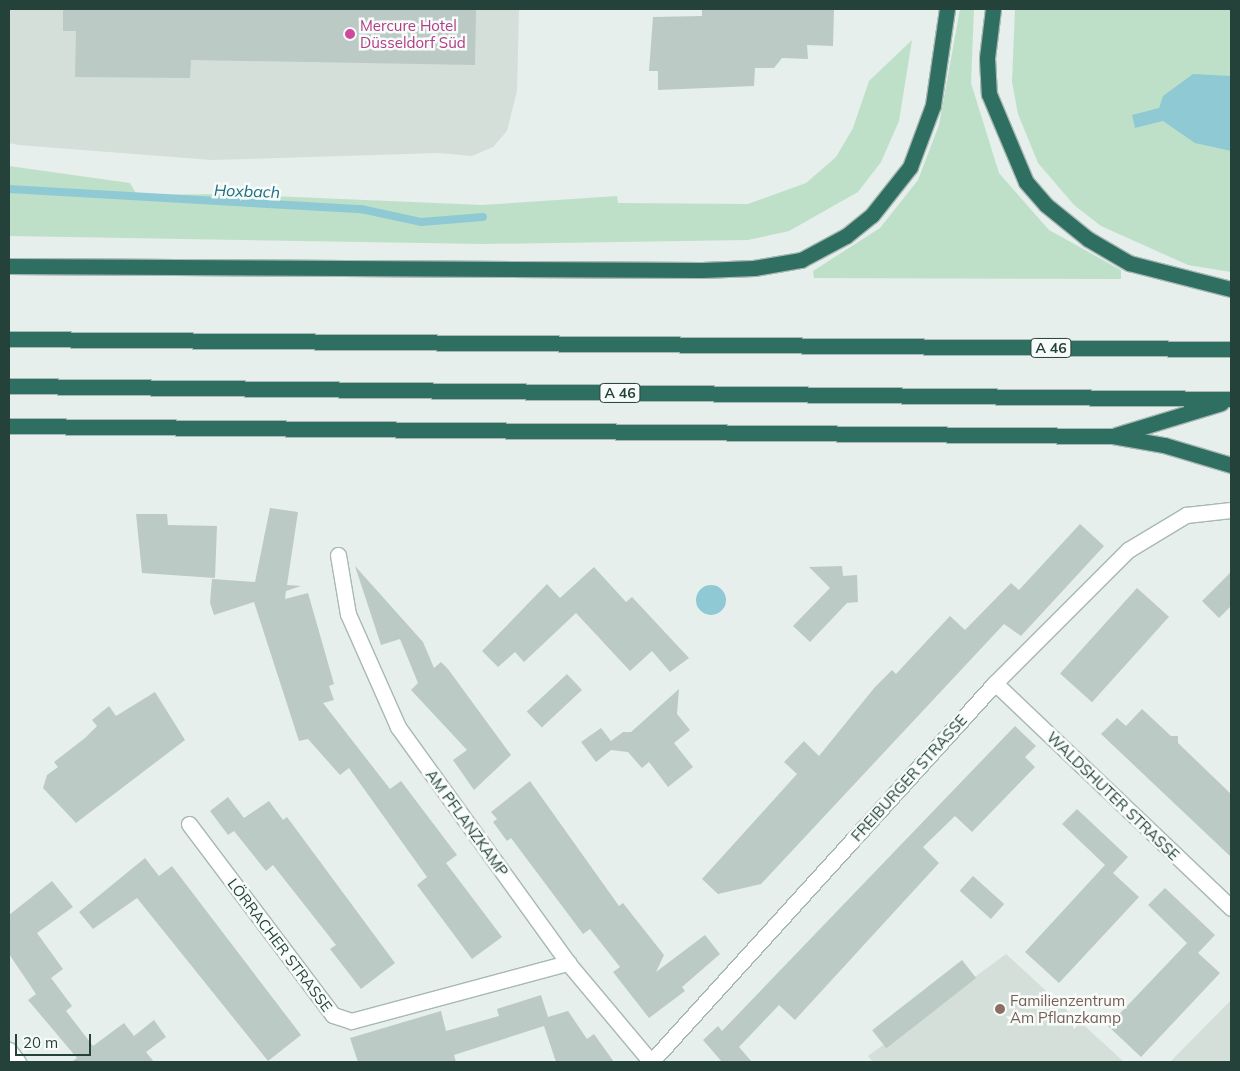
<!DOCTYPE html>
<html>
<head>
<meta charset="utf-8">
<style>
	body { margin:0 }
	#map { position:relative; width:1240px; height:1071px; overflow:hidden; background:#e6efeb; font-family:Mulish,sans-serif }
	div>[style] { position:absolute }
	.built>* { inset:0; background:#d4dfda }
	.green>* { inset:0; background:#bfe0c8 }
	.water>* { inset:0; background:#8ec9d4 }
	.round { border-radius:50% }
	.stream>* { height:8px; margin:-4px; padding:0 4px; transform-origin:4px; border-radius:4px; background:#8ec9d4 }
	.building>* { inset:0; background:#bbcac4; transform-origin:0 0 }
	.roads { filter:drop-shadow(1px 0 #a8b8b2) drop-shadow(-1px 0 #a8b8b2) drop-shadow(0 1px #a8b8b2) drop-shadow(0 -1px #a8b8b2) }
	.minor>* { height:15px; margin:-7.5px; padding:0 7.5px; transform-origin:7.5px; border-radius:7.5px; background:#fff }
	.motorway>* { height:15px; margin:-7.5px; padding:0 7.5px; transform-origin:7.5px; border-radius:7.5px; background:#2f6f62 }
	.dots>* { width:14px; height:14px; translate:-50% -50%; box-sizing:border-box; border:2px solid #f7fbf9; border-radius:50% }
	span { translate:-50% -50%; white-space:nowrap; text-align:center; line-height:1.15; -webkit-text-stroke:5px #f7fbf9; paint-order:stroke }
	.shield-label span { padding:1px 4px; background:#f7fbf9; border:1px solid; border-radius:4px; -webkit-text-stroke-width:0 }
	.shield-label { font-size:14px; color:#24423a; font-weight:700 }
	.hotel-label { font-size:15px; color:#b23c85 }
	.left { translate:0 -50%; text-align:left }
	.street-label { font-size:15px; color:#24423a }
	.education-label { font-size:15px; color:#785e54 }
	.water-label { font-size:16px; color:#1c6f80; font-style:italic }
	.frame { position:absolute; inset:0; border:10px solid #24423a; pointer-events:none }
	.scale { position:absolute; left:15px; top:1034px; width:76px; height:22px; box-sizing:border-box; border:2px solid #24423a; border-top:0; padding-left:6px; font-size:15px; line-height:18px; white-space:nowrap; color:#24423a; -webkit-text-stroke:4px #f7fbf9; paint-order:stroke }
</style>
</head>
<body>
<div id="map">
	<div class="built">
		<i style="clip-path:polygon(9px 9px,519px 9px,517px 91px,507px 131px,493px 147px,472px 156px,439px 153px,212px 160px,18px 145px,9px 143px)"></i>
		<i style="clip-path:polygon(1006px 954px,1124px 1062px,873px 1062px,868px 1056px)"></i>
		<i style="clip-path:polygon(1231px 1000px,1231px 1062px,1170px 1062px)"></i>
	</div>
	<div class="green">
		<i style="clip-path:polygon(960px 9px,974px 9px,971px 83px,999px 173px,1049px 230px,1121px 270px,1121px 279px,814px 278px,813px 271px,880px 228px,918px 180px,939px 125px)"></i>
		<i style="clip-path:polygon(1015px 9px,1231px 9px,1231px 272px,1188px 265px,1101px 226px,1074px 205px,1038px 163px,1018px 114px,1012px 82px)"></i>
		<i style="clip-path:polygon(912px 40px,899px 121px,881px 162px,858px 192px,789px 231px,748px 240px,484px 244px,9px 236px,9px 166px,130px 183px,137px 195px,224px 194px,482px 205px,617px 196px,618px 203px,748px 204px,806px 183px,836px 157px,853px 128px,869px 81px)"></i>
	</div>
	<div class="water">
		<i style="clip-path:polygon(1193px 74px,1231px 76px,1231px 151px,1195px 143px,1163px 121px,1135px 128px,1132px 115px,1159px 108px,1163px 96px)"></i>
		<i class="round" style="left:696px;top:585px;width:30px;height:30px"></i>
	</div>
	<div class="stream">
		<i style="left:9px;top:189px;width:353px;rotate:3.3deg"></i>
		<i style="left:361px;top:209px;width:61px;rotate:12.2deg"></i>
		<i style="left:421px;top:222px;width:62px;rotate:-4.6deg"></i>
	</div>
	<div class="building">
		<i style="clip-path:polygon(63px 9px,476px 9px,475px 65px,191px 60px,190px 78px,75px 77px,76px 31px,63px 31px)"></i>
		<i style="clip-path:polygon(702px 9px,834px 9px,833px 46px,807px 45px,808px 59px,782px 58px,774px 68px,755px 68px,754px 86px,658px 90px,658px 71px,649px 71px,653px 17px,702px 16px)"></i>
		<i style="clip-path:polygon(270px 508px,298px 512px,287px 585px,301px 586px,286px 591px,285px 599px,308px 593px,334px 684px,329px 686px,334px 700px,323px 703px,390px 789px,401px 781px,457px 855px,446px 863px,502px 937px,472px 959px,417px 885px,427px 877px,349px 768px,340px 775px,308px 739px,299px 741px,254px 602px,214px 615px,210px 603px,212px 579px,255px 582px)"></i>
		<i style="clip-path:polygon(136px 514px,167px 514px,168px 525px,217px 526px,215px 578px,142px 573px)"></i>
		<i style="clip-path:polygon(1080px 524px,1104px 546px,1021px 636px,1004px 624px,761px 884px,718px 894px,702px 879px,797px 774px,784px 762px,804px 741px,819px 756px,875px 687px,892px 670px,896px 674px,950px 616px,965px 630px,1011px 583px,1019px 590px)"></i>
		<i style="clip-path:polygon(355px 566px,423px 642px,434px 668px,441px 662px,448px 669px,511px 755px,474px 790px,453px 760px,467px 750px,411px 690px,418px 683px,400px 639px,381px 645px)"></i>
		<i style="clip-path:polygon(842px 566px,843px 576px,857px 575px,858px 602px,847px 603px,810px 642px,793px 626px,830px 588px,809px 567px)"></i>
		<i style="clip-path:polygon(594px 567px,626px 602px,632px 597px,689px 658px,670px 672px,652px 651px,630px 671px,576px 613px,524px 662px,515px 652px,498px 667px,482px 651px,547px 584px,560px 598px)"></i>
		<i style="clip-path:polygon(1231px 572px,1231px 606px,1219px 618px,1202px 601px)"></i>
		<i style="left:1137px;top:588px;width:43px;height:115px;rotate:42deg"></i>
		<i style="left:567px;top:674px;width:22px;height:55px;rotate:47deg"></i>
		<i style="clip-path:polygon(679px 689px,677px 714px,690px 730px,674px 743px,693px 767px,668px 787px,649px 762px,642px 768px,628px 752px,611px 750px,596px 762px,581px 742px,601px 728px,611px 741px,623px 732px,631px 732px)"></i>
		<i style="clip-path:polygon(155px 692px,185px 740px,76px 823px,43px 788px,47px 775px,58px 767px,54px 762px,85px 738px,97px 726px,92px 720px,109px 706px,116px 716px)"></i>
		<i style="clip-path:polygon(1142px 709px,1171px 736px,1178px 736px,1178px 743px,1231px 794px,1231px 857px,1101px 734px,1117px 718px,1126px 726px)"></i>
		<i style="clip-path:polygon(1015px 726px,1036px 746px,1025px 757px,1035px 767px,972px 832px,955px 816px,923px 847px,939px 863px,795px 1020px,779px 1005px,739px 1047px,752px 1062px,722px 1062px,703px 1040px,718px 1026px,722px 1031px)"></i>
		<i style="clip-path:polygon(530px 781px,619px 906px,623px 903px,664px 955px,656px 972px,705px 935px,720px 954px,682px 987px,685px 991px,649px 1018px,613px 972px,620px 967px,590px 929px,583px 934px,511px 838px,507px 841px,493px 822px,497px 819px,491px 812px)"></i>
		<i style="clip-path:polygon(228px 797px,244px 818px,269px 801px,283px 820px,287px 817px,395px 963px,361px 989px,330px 949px,336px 945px,273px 865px,266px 871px,234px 831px,228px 835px,210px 811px)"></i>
		<i style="clip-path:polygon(1077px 809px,1128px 857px,1113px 873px,1139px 897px,1059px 983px,1025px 952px,1105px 865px,1062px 824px)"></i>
		<i style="clip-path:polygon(145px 858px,159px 876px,172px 866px,301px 1035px,268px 1061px,137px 898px,93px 929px,79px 912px)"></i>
		<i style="left:973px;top:876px;width:42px;height:20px;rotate:42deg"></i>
		<i style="clip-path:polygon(52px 881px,73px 907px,37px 933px,63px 969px,51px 978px,72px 1006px,66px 1011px,93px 1046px,124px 1023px,134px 1036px,154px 1020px,166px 1037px,146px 1052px,154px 1062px,71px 1062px,77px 1058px,28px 1000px,36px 994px,9px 954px,9px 915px)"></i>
		<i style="clip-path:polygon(1165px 888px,1215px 935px,1198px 953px,1220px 973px,1141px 1057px,1108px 1026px,1187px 943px,1148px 905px)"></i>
		<i style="left:962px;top:960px;width:23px;height:114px;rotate:52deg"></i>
		<i style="clip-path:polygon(541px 995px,548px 1017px,568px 1011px,587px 1039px,594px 1034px,614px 1062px,556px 1062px,544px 1026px,454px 1055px,456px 1062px,358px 1062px,350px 1038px,441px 1011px,446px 1031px,499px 1016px,497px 1009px)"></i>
	</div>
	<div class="roads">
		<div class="minor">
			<i style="left:338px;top:555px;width:60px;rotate:80.4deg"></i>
			<i style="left:348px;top:614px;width:124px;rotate:66.1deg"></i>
			<i style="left:398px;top:727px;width:291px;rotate:54.2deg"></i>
			<i style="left:568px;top:963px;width:129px;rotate:50deg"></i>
			<i style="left:995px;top:683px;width:326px;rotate:43.6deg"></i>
			<i style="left:189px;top:824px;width:239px;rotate:53deg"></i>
			<i style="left:333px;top:1015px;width:19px;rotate:18deg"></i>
			<i style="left:351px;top:1021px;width:225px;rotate:-15deg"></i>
			<i style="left:9px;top:1050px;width:15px;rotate:53deg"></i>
			<i style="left:651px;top:1062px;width:512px;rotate:-47.77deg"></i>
			<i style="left:995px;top:683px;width:188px;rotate:-45deg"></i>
			<i style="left:1128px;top:550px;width:68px;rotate:-31.1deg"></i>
			<i style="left:1186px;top:515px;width:45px;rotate:-6.3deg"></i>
		</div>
		<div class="motorway">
			<i style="left:993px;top:9px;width:49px;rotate:97deg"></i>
			<i style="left:987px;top:58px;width:36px;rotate:87deg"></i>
			<i style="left:989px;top:94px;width:95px;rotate:67.2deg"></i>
			<i style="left:1026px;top:182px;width:30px;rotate:49deg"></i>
			<i style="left:1046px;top:205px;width:54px;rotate:39deg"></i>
			<i style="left:1088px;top:239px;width:48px;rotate:30.3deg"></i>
			<i style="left:1129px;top:263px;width:105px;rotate:14.3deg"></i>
			<i style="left:9px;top:266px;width:693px;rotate:0.33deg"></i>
			<i style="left:702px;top:270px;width:52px;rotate:-2.2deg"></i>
			<i style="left:754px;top:268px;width:48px;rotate:-9.7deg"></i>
			<i style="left:801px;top:260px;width:51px;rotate:-28.1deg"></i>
			<i style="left:846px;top:236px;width:33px;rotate:-39deg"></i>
			<i style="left:872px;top:215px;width:61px;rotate:-51.6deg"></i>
			<i style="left:910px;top:167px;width:66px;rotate:-69.6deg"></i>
			<i style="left:933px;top:105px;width:97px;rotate:-81.7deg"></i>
			<i style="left:9px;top:339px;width:1222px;rotate:0.47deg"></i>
			<i style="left:9px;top:386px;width:1222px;rotate:0.61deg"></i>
			<i style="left:9px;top:426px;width:1104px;rotate:0.52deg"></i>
			<i style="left:1113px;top:436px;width:52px;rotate:10deg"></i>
			<i style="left:1164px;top:445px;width:70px;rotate:16.6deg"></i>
			<i style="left:1116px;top:435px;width:110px;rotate:-16.9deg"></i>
		</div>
	</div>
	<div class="dots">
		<i style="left:350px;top:34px;background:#d1479c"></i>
		<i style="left:1000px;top:1009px;background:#8d6e63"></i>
	</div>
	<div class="shield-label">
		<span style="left:1051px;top:348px">A 46</span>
		<span style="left:620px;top:393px">A 46</span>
	</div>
	<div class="hotel-label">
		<span class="left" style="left:360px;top:34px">Mercure Hotel<br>Düsseldorf Süd</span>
	</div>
	<div class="street-label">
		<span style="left:909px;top:778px;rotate:-48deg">FREIBURGER STRASSE</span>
		<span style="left:1113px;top:796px;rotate:44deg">WALDSHUTER STRASSE</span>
		<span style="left:467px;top:823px;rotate:54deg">AM PFLANZKAMP</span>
		<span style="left:280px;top:945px;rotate:53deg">LÖRRACHER STRASSE</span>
	</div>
	<div class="education-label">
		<span class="left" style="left:1010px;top:1009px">Familienzentrum<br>Am Pflanzkamp</span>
	</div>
	<div class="water-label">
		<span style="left:247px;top:191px;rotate:2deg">Hoxbach</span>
	</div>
	<div class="frame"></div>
	<div class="scale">20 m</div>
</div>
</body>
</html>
